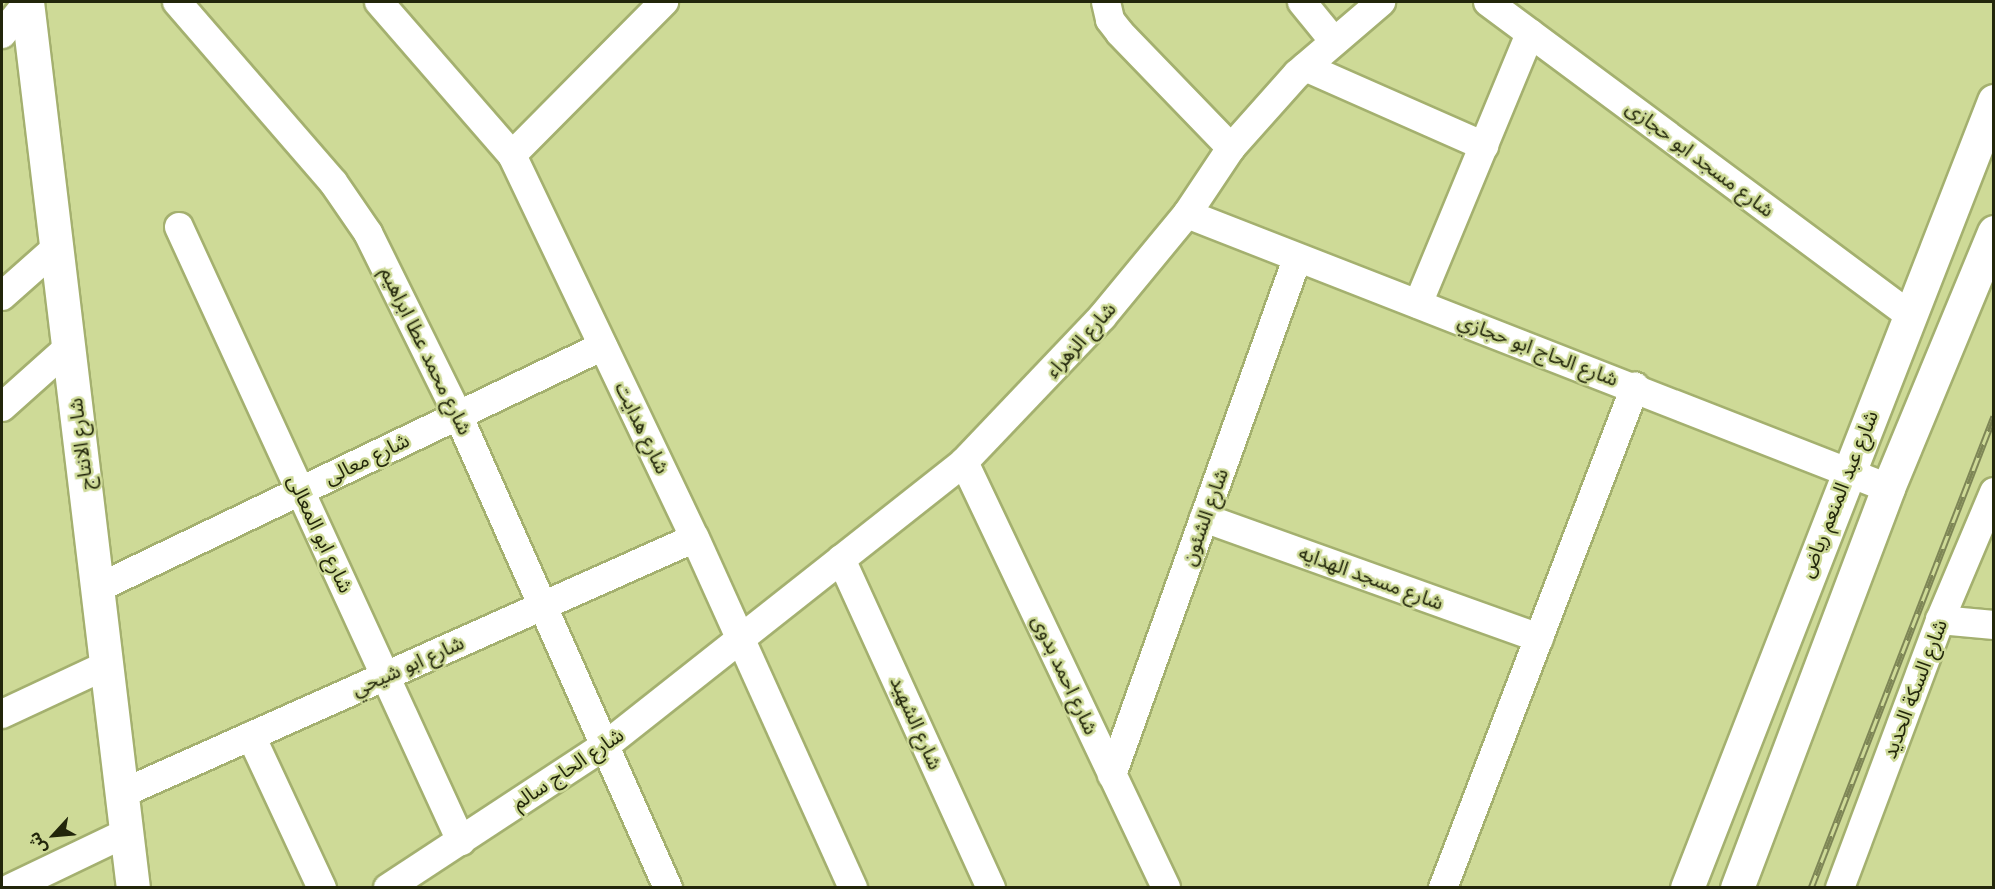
<!DOCTYPE html>
<html>
<head>
<meta charset="utf-8">
<style>
	body { margin:0 }
	#map { position:relative; width:1995px; height:889px; overflow:hidden; background:#ceda97; font-family:Helvetica,"Noto Sans Arabic",sans-serif }
	div>[style] { position:absolute }
	.roads { filter:drop-shadow(2px 0 #a4b06f) drop-shadow(-2px 0 #a4b06f) drop-shadow(0 2px #a4b06f) drop-shadow(0 -2px #a4b06f) }
	.minor>* { height:28px; margin:-14px; padding:0 14px; transform-origin:14px; border-radius:14px; background:#fff }
	.secondary>* { height:33px; margin:-16.5px; padding:0 16.5px; transform-origin:16.5px; border-radius:16.5px; background:#fff }
	.primary>* { height:33px; margin:-16.5px; padding:0 16.5px; transform-origin:16.5px; border-radius:16.5px; background:#fff }
	.rail>* { height:7px; margin-top:-3.5px; transform-origin:0; background:repeating-linear-gradient(90deg,#ceda97 0 14px,#7e8656 0 28px); box-sizing:border-box; border-block:2px solid #7e8656 }
	span { translate:-50% -50%; white-space:nowrap; text-align:center; line-height:1.15; -webkit-text-stroke:5px #ceda97; paint-order:stroke }
	.street-label { font-size:20px; color:#22260b }
	.frame { position:absolute; inset:0; border:3px solid #22260b; pointer-events:none }
	.north { position:absolute; left:24px; top:805px; width:60px; height:60px; -webkit-text-stroke:4px #ceda97; paint-order:stroke; rotate:244deg; font-size:16px; font-weight:700; line-height:24px; text-align:center; color:#22260b }
	.north::after { content:''; display:block; margin:auto; width:21px; height:27px; background:#22260b; clip-path:polygon(50% 0,100% 100%,50% 72%,0 100%) }
</style>
</head>
<body>
<div id="map">
	<div class="roads">
		<div class="minor">
			<i style="left:177px;top:2px;width:238px;rotate:49.1deg"></i>
			<i style="left:333px;top:182px;width:62px;rotate:55.5deg"></i>
			<i style="left:368px;top:233px;width:203px;rotate:63.7deg"></i>
			<i style="left:458px;top:415px;width:518px;rotate:66.06deg"></i>
			<i style="left:379px;top:2px;width:203px;rotate:49deg"></i>
			<i style="left:512px;top:155px;width:424px;rotate:64.5deg"></i>
			<i style="left:695px;top:538px;width:384px;rotate:65.7deg"></i>
			<i style="left:1106px;top:2px;width:18px;rotate:77deg"></i>
			<i style="left:1110px;top:20px;width:16px;rotate:52deg"></i>
			<i style="left:1120px;top:33px;width:160px;rotate:46deg"></i>
			<i style="left:1302px;top:2px;width:49px;rotate:50.8deg"></i>
			<i style="left:1488px;top:2px;width:527px;rotate:36.59deg"></i>
			<i style="left:2px;top:34px;width:41px;rotate:-50.9deg"></i>
			<i style="left:1305px;top:67px;width:196px;rotate:23.8deg"></i>
			<i style="left:512px;top:155px;width:216px;rotate:-45.2deg"></i>
			<i style="left:1187px;top:214px;width:753px;rotate:21.35deg"></i>
			<i style="left:179px;top:227px;width:676px;rotate:65.33deg"></i>
			<i style="left:2px;top:296px;width:72px;rotate:-41.6deg"></i>
			<i style="left:1418px;top:304px;width:293px;rotate:-67.5deg"></i>
			<i style="left:2px;top:407px;width:90px;rotate:-41.8deg"></i>
			<i style="left:964px;top:462px;width:471px;rotate:64.6deg"></i>
			<i style="left:1204px;top:518px;width:356px;rotate:19.7deg"></i>
			<i style="left:841px;top:559px;width:362px;rotate:65.5deg"></i>
			<i style="left:98px;top:588px;width:560px;rotate:-25.6deg"></i>
			<i style="left:1940px;top:620px;width:54px;rotate:5.3deg"></i>
			<i style="left:2px;top:714px;width:116px;rotate:-25deg"></i>
			<i style="left:251px;top:736px;width:168px;rotate:65deg"></i>
			<i style="left:1112px;top:775px;width:548px;rotate:-70.28deg"></i>
			<i style="left:121px;top:794px;width:628px;rotate:-24.04deg"></i>
			<i style="left:11px;top:888px;width:127px;rotate:-25.6deg"></i>
			<i style="left:388px;top:888px;width:261px;rotate:-33.3deg"></i>
			<i style="left:606px;top:745px;width:456px;rotate:-38.3deg"></i>
			<i style="left:964px;top:462px;width:200px;rotate:-46.4deg"></i>
			<i style="left:1102px;top:317px;width:134px;rotate:-50.5deg"></i>
			<i style="left:1187px;top:214px;width:79px;rotate:-56.3deg"></i>
			<i style="left:1231px;top:148px;width:99px;rotate:-48.3deg"></i>
			<i style="left:1297px;top:74px;width:111px;rotate:-40.6deg"></i>
			<i style="left:1443px;top:888px;width:537px;rotate:-69.03deg"></i>
			<i style="left:1840px;top:888px;width:286px;rotate:-69.5deg"></i>
			<i style="left:1940px;top:620px;width:139px;rotate:-67.1deg"></i>
		</div>
		<div class="secondary">
			<i style="left:1687px;top:888px;width:845px;rotate:-68.69deg"></i>
			<i style="left:1737px;top:888px;width:428px;rotate:-69.3deg"></i>
			<i style="left:1888px;top:488px;width:277px;rotate:-67.5deg"></i>
		</div>
		<div class="primary">
			<i style="left:27px;top:2px;width:892px;rotate:83.18deg"></i>
		</div>
	</div>
	<div class="rail">
		<i style="left:1811px;top:888px;width:506px;rotate:-68.81deg"></i>
	</div>
	<div class="street-label">
		<span style="left:1700px;top:159px;rotate:37deg">شارع مسجد ابو حجازى</span>
		<span style="left:1081px;top:340px;rotate:-48deg">شارع الزهراء</span>
		<span style="left:1538px;top:350px;rotate:21deg">شارع الحاج ابو حجازي</span>
		<span style="left:426px;top:351px;rotate:64deg">شارع محمد عطا ابراهيم</span>
		<span style="left:642px;top:428px;rotate:64deg">شارع هدايت</span>
		<span style="left:81px;top:444px;rotate:-97deg">شارع الانتاج</span>
		<span style="left:367px;top:459px;rotate:-26deg">شارع معالى</span>
		<span style="left:1839px;top:494px;rotate:-68deg">شارع عبد المنعم رياض</span>
		<span style="left:1205px;top:517px;rotate:-70deg">شارع الشئون</span>
		<span style="left:320px;top:534px;rotate:65deg">شارع ابو المعالى</span>
		<span style="left:1371px;top:578px;rotate:20deg">شارع مسجد الهدايه</span>
		<span style="left:408px;top:666px;rotate:-24deg">شارع ابو شيحي</span>
		<span style="left:1065px;top:675px;rotate:65deg">شارع احمد بدوى</span>
		<span style="left:1915px;top:689px;rotate:-69deg">شارع السكة الحديد</span>
		<span style="left:916px;top:723px;rotate:66deg">شارع الشهيد</span>
		<span style="left:568px;top:769px;rotate:-34deg">شارع الحاج سالم</span>
	</div>
	<div class="frame"></div>
	<div class="north">ش</div>
</div>
</body>
</html>
